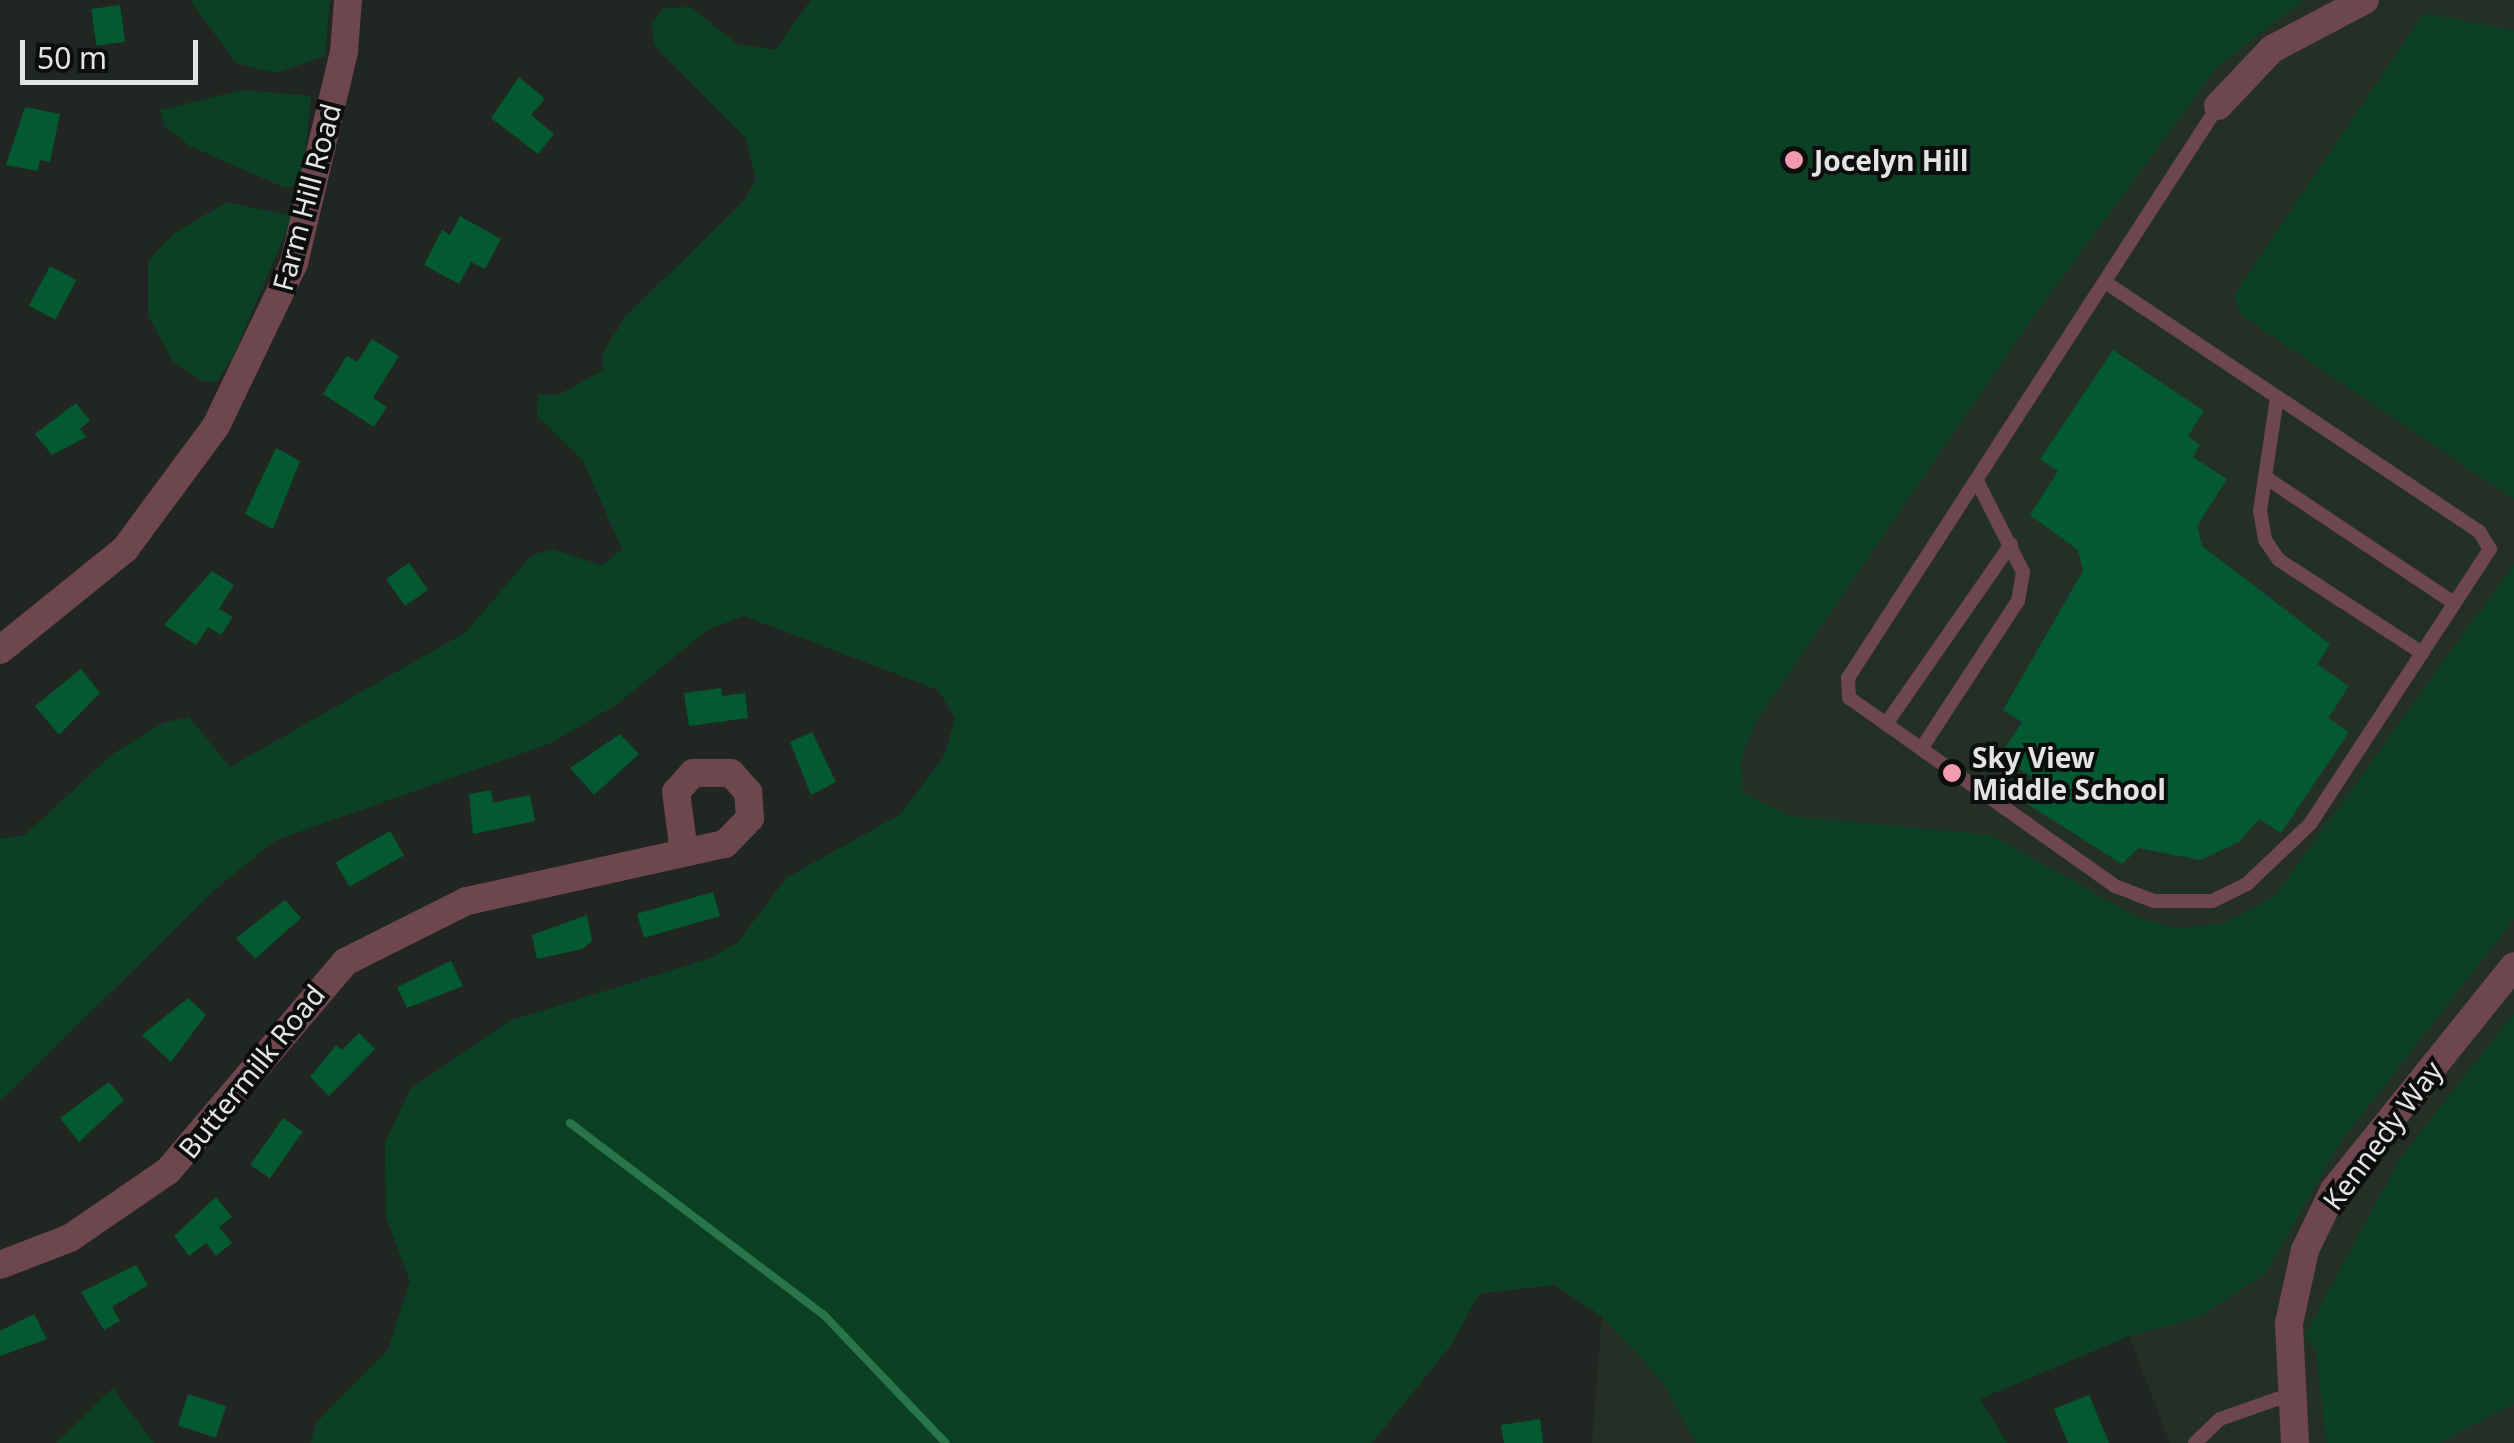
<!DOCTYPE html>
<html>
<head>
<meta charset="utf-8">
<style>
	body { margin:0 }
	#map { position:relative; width:2514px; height:1443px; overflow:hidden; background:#212623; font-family:"Noto Sans",sans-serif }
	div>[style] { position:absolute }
	.built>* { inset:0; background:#242f27 }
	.green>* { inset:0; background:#0c4024 }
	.stream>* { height:8px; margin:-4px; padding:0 4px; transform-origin:4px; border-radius:4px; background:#297449 }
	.building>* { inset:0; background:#035a31; transform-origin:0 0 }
	.lane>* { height:14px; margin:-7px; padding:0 7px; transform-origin:7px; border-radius:7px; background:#6e464f }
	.street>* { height:28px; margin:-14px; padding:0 14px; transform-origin:14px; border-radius:14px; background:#6e464f }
	.dots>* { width:28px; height:28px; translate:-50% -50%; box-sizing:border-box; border:5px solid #0c0e0d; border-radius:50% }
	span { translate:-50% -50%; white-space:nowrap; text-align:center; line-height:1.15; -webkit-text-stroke:8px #0c0e0d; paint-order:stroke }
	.poi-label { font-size:28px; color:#e2e5e3; font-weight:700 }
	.left { translate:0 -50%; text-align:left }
	.street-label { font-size:28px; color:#e2e5e3 }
	.scale { position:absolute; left:20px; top:40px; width:178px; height:45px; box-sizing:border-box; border:5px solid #e2e5e3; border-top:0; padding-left:12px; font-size:30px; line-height:35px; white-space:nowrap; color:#e2e5e3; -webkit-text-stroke:8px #0c0e0d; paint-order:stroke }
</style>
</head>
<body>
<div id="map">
	<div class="built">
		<i style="clip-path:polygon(1468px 0,2514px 0,2514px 1443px,2170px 1443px,2129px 1336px,1980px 1399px,2007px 1443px,1592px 1443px,1609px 1222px)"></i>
	</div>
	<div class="green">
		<i style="clip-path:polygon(190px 0,330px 0,325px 56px,276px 73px,236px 63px)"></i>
		<i style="clip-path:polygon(811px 0,2304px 0,2218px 66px,2033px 317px,1757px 720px,1741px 759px,1742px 792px,1790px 816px,1992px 835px,2138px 918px,2180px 929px,2226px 922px,2275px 896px,2514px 564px,2514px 919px,2339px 1144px,2266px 1273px,2199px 1317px,2129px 1336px,1980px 1399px,2007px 1443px,1696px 1443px,1663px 1382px,1602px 1316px,1554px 1285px,1479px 1294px,1451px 1345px,1372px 1443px,311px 1443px,316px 1423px,388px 1350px,410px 1281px,386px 1217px,385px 1143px,410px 1089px,509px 1021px,711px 958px,738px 942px,786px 878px,901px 814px,944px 756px,955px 718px,938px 690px,744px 616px,707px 630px,616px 705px,551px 743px,276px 840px,219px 886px,0 1101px,0 839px,25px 835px,111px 755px,163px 723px,189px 717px,230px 767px,466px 632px,532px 555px,552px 549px,602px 565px,622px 549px,583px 461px,537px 416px,538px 395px,560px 394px,603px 370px,603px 352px,626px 316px,744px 201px,756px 179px,745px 137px,654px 45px,651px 24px,664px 8px,691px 7px,737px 44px,775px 50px)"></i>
		<i style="clip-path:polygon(2424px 13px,2514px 30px,2514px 499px,2241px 315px,2234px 295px)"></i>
		<i style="clip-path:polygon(242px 90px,311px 96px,302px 183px,285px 188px,190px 146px,165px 127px,160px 110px)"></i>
		<i style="clip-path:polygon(227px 202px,293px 216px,233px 356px,217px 382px,202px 381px,173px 361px,148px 316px,148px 261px,175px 233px)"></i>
		<i style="clip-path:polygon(2514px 1013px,2514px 1404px,2439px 1443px,2326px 1443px,2316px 1350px,2305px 1335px,2399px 1160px)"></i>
		<i style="clip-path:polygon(113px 1389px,154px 1443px,56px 1443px,112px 1389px)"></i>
	</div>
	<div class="stream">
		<i style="left:570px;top:1123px;width:317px;rotate:37.1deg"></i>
		<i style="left:823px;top:1314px;width:178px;rotate:46.4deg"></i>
	</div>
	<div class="building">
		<i style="left:120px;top:5px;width:37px;height:29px;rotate:82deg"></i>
		<i style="clip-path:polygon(519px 77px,545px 99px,531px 115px,554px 134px,538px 154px,491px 118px)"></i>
		<i style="clip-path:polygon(25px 107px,60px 114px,50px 162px,40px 160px,38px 171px,6px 165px)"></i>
		<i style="clip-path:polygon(460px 216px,501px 239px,485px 269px,471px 262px,459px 284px,424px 265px,442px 230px,450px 235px)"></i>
		<i style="left:50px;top:266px;width:30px;height:45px;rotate:28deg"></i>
		<i style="clip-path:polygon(372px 339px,399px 356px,373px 398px,387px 407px,374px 427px,323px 394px,347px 356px,357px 362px)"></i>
		<i style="clip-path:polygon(2113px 350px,2204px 411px,2188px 436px,2200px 445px,2193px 457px,2227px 479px,2197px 526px,2202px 546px,2330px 644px,2317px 664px,2349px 686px,2328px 718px,2349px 732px,2281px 833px,2259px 819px,2239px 842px,2200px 860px,2139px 848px,2122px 864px,2018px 798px,2032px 777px,2000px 756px,2022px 722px,2003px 710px,2083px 571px,2078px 550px,2030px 515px,2058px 471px,2040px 459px)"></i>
		<i style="clip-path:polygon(76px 403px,90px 421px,80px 429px,86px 437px,52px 455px,35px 434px)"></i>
		<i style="clip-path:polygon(276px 448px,300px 461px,273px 529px,245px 514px)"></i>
		<i style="left:409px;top:563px;width:33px;height:28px;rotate:55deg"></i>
		<i style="clip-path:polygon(212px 571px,234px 585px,219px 609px,233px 617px,221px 635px,208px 627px,196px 645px,164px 625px)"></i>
		<i style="clip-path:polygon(81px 669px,100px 693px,59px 735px,35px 706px)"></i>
		<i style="clip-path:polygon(721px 688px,722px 696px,745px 693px,748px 718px,689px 726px,684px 693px)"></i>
		<i style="clip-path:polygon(812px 732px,836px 782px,811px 795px,790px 742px)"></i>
		<i style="clip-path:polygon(620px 734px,639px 754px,594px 795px,570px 768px)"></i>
		<i style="clip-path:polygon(491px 790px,493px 803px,530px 795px,535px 821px,473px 834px,469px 794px)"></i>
		<i style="left:390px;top:831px;width:28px;height:63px;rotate:60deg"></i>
		<i style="left:713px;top:892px;width:25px;height:79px;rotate:74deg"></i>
		<i style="clip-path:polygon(285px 900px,301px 918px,255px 959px,236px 938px)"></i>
		<i style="clip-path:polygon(587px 915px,592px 941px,582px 949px,537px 959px,532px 935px)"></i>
		<i style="clip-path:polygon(451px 961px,463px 986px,407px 1008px,397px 987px)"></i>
		<i style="clip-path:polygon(188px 998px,206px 1015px,171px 1062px,142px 1035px)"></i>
		<i style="clip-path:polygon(359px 1033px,375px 1049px,329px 1096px,310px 1077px,336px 1045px,342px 1050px)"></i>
		<i style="clip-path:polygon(109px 1082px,124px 1100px,79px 1142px,60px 1118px)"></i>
		<i style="left:283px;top:1118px;width:24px;height:57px;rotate:35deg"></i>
		<i style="clip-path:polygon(216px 1197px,232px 1217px,219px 1227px,232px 1243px,216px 1256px,206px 1243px,189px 1256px,174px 1236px)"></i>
		<i style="clip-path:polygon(136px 1265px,148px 1285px,112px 1307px,120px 1321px,104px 1330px,81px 1292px)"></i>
		<i style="clip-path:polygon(34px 1314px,47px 1339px,0 1356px,0 1331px)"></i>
		<i style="left:188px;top:1394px;width:40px;height:33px;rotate:18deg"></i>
		<i style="clip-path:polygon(2089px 1395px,2109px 1443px,2068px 1443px,2054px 1409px)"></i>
		<i style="clip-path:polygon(1540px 1419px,1543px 1443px,1504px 1443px,1501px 1425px)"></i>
	</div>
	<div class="lane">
		<i style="left:2108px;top:284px;width:446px;rotate:33.7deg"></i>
		<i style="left:2479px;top:531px;width:21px;rotate:59deg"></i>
		<i style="left:2490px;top:549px;width:327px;rotate:123.2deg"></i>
		<i style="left:2311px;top:823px;width:88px;rotate:136.4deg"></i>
		<i style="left:2247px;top:884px;width:39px;rotate:154deg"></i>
		<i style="left:2212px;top:901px;width:58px;rotate:180deg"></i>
		<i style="left:2154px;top:901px;width:42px;rotate:-159deg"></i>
		<i style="left:2115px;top:886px;width:326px;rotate:-144.7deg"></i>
		<i style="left:1849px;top:698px;width:20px;rotate:-93deg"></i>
		<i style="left:1848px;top:678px;width:681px;rotate:-57.1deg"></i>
		<i style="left:2277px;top:397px;width:115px;rotate:98.5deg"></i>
		<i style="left:2260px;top:511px;width:29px;rotate:80deg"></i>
		<i style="left:2265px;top:540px;width:24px;rotate:55deg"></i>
		<i style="left:2279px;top:560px;width:171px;rotate:33deg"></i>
		<i style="left:2268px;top:479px;width:224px;rotate:33.7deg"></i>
		<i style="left:1886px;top:724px;width:219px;rotate:-55.2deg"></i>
		<i style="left:1921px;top:749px;width:177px;rotate:-56.8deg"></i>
		<i style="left:2018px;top:601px;width:29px;rotate:-80deg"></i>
		<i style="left:2023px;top:572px;width:102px;rotate:-116.8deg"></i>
		<i style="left:2195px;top:1443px;width:35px;rotate:-44deg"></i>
		<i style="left:2220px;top:1419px;width:75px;rotate:-19.4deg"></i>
	</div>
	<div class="street">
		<i style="left:2218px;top:106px;width:79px;rotate:-46.5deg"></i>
		<i style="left:2272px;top:49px;width:105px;rotate:-27.8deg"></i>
		<i style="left:0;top:650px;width:161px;rotate:-38.9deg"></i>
		<i style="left:125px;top:549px;width:153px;rotate:-53.5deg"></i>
		<i style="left:216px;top:426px;width:181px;rotate:-64.4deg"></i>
		<i style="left:294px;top:263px;width:218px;rotate:-76.7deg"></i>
		<i style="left:344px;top:51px;width:51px;rotate:-85.5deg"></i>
		<i style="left:0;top:1265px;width:75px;rotate:-21.1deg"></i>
		<i style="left:70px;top:1238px;width:119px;rotate:-34.4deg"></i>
		<i style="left:168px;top:1171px;width:274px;rotate:-49.7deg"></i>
		<i style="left:345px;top:962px;width:136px;rotate:-26.6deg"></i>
		<i style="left:467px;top:901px;width:264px;rotate:-12.5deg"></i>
		<i style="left:725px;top:844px;width:36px;rotate:-46deg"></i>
		<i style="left:750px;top:818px;width:26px;rotate:-94deg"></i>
		<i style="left:748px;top:792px;width:25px;rotate:-132deg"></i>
		<i style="left:731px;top:773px;width:38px;rotate:180deg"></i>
		<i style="left:693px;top:773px;width:25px;rotate:132deg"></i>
		<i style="left:676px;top:792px;width:61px;rotate:82.4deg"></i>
		<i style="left:2295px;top:1443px;width:120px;rotate:-92.9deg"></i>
		<i style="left:2289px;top:1323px;width:75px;rotate:-77.6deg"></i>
		<i style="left:2305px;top:1250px;width:67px;rotate:-64.2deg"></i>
		<i style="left:2334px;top:1190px;width:287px;rotate:-51.2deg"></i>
	</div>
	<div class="dots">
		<i style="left:1794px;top:160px;background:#f29aae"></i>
		<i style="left:1952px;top:773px;background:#f29aae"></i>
	</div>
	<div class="poi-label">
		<span class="left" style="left:1814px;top:160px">Jocelyn Hill</span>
		<span class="left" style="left:1972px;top:773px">Sky View<br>Middle School</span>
	</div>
	<div class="street-label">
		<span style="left:306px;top:197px;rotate:-75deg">Farm Hill Road</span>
		<span style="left:251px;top:1071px;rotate:-51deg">Buttermilk Road</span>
		<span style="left:2382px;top:1135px;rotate:-53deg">Kennedy Way</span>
	</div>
	<div class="scale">50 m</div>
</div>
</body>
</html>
